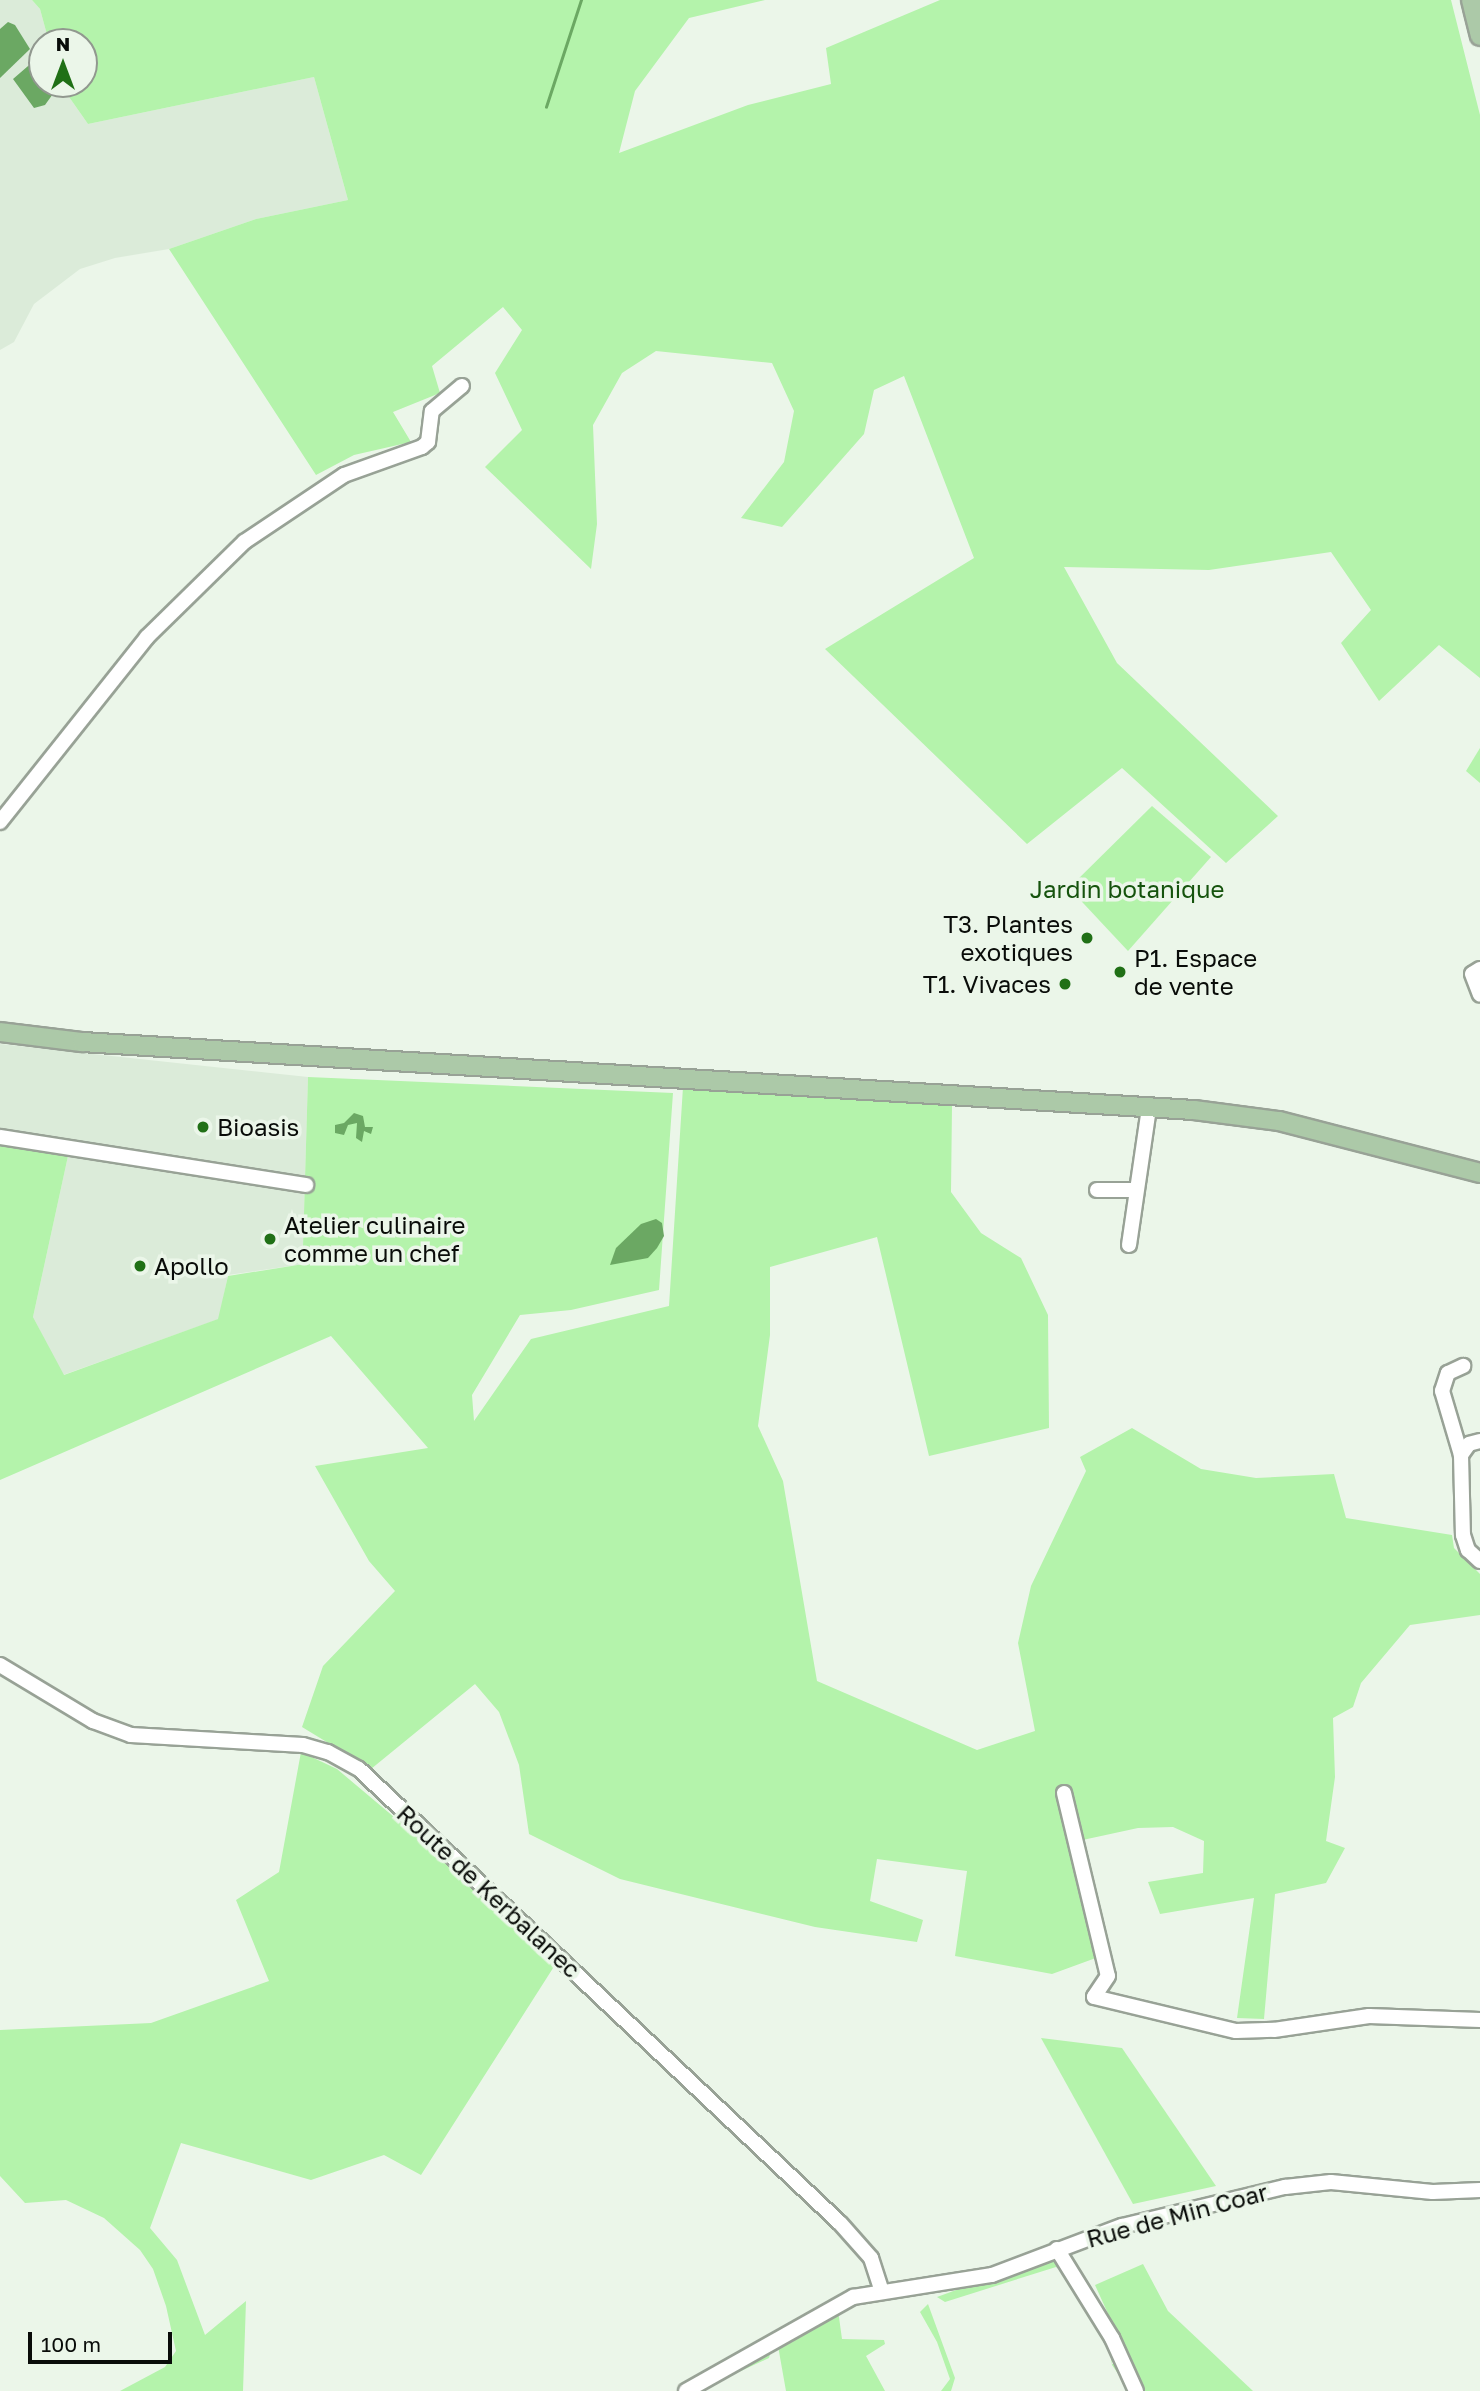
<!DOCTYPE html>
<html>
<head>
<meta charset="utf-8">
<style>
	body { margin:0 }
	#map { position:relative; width:1480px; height:2391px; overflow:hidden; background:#ebf6e9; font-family:"Golos Text",sans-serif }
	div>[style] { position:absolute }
	.built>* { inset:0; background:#dbebd9 }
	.green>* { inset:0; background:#b4f3ab }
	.water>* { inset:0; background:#6ba863 }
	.stream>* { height:2.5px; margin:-1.25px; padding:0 1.25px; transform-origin:1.25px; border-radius:1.25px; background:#6ba863 }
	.roads { filter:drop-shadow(2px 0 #98a296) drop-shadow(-2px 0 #98a296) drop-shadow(0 2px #98a296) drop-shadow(0 -2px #98a296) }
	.minor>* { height:14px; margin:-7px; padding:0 7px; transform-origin:7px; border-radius:7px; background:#fff }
	.major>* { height:18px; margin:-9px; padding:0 9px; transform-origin:9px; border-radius:9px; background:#acc9a8 }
	.dots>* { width:19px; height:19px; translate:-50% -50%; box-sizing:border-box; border:4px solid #ebf6e9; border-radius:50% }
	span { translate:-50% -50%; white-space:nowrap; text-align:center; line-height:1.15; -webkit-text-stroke:7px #ebf6e9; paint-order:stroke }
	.park-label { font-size:24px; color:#15530d }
	.poi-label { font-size:24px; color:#090c09 }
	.right { translate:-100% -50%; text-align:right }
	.left { translate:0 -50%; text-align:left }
	.street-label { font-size:24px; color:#090c09 }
	.north { position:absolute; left:28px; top:28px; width:70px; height:70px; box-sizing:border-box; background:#ebf6e9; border:2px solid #91988f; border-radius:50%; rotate:0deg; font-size:19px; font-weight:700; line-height:28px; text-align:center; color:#090c09 }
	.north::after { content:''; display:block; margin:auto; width:24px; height:32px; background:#207016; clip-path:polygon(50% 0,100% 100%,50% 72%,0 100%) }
	.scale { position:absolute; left:28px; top:2332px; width:144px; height:32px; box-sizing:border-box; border:4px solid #090c09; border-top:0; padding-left:9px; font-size:21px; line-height:24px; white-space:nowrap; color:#090c09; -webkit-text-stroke:5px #ebf6e9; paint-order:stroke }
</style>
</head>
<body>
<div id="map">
	<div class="built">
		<i style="clip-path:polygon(0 0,32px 0,40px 9px,49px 42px,42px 42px,42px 84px,60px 84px,88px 124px,314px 77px,348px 200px,256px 219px,169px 249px,115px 258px,80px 269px,34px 304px,14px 342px,0 350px)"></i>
		<i style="clip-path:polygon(0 1044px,308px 1077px,303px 1246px,311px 1263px,228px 1275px,219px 1319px,63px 1375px,33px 1317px,68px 1156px,0 1145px)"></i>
	</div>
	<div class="green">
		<i style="clip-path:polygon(32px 0,765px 0,689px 18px,635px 91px,619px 153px,748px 105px,831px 84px,826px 48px,940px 0,1451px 0,1480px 115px,1480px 678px,1439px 645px,1379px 701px,1341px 643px,1371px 610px,1331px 552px,1209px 570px,1064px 567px,1117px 663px,1278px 816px,1226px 863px,1122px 768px,1027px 844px,825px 649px,974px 558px,904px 376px,874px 390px,864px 434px,782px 527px,741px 518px,784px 462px,794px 411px,772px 363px,656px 351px,622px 373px,593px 425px,597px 524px,591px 569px,485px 467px,522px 430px,495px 373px,522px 330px,503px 307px,432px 366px,440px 393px,393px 412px,411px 442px,354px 455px,316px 475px,169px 249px,256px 219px,348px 200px,314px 77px,88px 124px,60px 84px,84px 84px,84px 42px,49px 42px,40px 9px)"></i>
		<i style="clip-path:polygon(1480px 748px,1480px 783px,1466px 771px)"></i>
		<i style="clip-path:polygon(1152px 806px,1211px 857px,1128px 951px,1069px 888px)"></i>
		<i style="clip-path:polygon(308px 1077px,673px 1093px,659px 1290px,571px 1310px,520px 1315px,472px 1395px,474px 1421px,531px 1339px,669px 1306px,683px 1087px,952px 1106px,951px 1192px,981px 1233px,1021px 1258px,1048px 1315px,1049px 1428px,929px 1456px,877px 1237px,770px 1267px,770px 1335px,758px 1426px,783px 1481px,817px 1681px,977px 1750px,1035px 1731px,1018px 1643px,1031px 1586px,1086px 1471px,1080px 1457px,1132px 1428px,1201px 1469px,1256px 1478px,1334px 1474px,1346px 1518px,1452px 1535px,1454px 1548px,1480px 1574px,1480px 1615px,1410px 1625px,1361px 1683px,1353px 1707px,1333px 1718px,1335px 1777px,1326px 1841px,1345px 1848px,1326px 1883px,1275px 1894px,1264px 2019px,1237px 2018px,1254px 1898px,1160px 1914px,1148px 1882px,1203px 1873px,1204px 1841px,1173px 1827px,1138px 1828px,1078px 1841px,1104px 1955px,1052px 1974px,955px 1956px,967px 1871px,877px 1859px,870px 1901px,923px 1920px,917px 1942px,815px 1927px,620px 1879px,529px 1834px,519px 1765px,499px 1712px,475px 1684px,371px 1769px,302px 1727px,323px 1666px,395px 1591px,369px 1561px,315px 1466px,428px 1448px,331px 1336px,0 1480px,0 1145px,68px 1156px,33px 1317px,64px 1375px,218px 1319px,228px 1276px,310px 1263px,303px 1246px)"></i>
		<i style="clip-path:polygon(301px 1752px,337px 1769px,496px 1903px,555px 1965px,421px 2175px,384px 2155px,311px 2180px,181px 2143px,150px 2228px,177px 2260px,205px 2335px,246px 2301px,243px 2391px,120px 2391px,165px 2367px,176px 2351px,166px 2306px,153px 2269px,140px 2250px,104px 2218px,66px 2200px,25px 2203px,0 2176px,0 2030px,151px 2023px,269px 1981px,236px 1900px,279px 1872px)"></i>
		<i style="clip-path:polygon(1041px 2038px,1122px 2048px,1216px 2186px,1133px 2204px)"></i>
		<i style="clip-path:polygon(1052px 2255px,1064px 2267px,1113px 2354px,1112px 2364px,1117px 2363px,1130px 2391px,1112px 2365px,1110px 2351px,1065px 2273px,1056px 2267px,945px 2302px,937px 2297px)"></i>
		<i style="clip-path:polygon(1143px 2264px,1168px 2311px,1253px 2391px,1143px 2391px,1095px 2285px)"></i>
		<i style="clip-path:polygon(928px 2304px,955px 2378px,951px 2391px,941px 2391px,950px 2379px,937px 2342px,920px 2312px)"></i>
		<i style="clip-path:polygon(838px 2310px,842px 2339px,884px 2340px,885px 2344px,866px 2356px,885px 2391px,786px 2391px,778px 2346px)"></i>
		<i style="clip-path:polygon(772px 2347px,769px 2358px,698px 2391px)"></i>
	</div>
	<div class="water">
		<i style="clip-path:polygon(8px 22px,15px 25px,30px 49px,0 78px,0 29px)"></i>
		<i style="clip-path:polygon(35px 60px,42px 67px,42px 84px,54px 84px,55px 91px,45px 105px,34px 108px,13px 79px)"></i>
		<i style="clip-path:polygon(354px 1113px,363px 1116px,365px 1127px,373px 1127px,371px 1134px,364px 1131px,362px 1142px,356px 1138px,357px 1123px,348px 1125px,344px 1135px,335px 1133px,335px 1125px,344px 1123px)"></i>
		<i style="clip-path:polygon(656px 1219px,662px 1223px,664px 1236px,657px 1248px,648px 1258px,610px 1265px,616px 1248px,641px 1224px)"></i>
	</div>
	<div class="stream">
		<i style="left:546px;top:107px;width:113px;rotate:-71.9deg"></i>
	</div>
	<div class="roads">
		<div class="minor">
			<i style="left:0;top:822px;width:236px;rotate:-51.5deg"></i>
			<i style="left:147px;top:637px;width:136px;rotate:-44.4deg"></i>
			<i style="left:244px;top:542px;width:120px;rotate:-33.8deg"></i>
			<i style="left:344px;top:475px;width:83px;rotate:-19.7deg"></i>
			<i style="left:422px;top:447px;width:8px;rotate:-40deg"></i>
			<i style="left:428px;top:442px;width:31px;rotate:-83deg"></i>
			<i style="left:432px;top:411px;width:39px;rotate:-40deg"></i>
			<i style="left:1480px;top:969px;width:9px;rotate:148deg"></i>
			<i style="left:1472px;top:974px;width:22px;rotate:69deg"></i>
			<i style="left:0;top:1137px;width:310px;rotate:8.9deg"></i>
			<i style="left:1097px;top:1190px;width:37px"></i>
			<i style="left:1129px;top:1245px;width:138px;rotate:-81.7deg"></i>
			<i style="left:1480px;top:1441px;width:11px;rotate:165deg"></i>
			<i style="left:1469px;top:1444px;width:14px;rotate:126deg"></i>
			<i style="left:1461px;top:1455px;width:80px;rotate:88.6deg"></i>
			<i style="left:1463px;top:1535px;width:16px;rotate:72deg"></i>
			<i style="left:1468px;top:1550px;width:16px;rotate:43deg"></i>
			<i style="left:1461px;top:1455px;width:67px;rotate:-106.5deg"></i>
			<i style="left:1442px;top:1391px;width:19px;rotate:-72deg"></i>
			<i style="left:1448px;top:1373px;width:17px;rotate:-25deg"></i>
			<i style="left:0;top:1665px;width:109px;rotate:31.1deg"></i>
			<i style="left:93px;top:1721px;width:40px;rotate:20.2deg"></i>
			<i style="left:131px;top:1735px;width:172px;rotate:3.3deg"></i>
			<i style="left:303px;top:1745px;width:26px;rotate:16deg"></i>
			<i style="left:328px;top:1752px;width:35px;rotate:29deg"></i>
			<i style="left:359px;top:1769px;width:661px;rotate:43.35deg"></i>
			<i style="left:840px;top:2223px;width:47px;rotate:48.5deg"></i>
			<i style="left:871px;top:2258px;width:33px;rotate:72deg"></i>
			<i style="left:1064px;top:1793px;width:188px;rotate:76.5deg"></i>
			<i style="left:1108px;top:1976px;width:25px;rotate:124deg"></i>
			<i style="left:1094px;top:1997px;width:146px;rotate:13.5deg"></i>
			<i style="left:1236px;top:2031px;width:38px;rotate:-2deg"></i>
			<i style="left:1274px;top:2030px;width:96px;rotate:-8.4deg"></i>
			<i style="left:1369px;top:2016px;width:111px;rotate:2.1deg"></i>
			<i style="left:1057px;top:2249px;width:105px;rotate:58.3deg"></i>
			<i style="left:1112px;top:2338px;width:58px;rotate:65.6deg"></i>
			<i style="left:686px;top:2391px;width:192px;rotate:-29.4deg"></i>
			<i style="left:853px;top:2297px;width:141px;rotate:-9deg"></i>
			<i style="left:992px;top:2275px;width:139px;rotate:-20.7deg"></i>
			<i style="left:1122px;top:2226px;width:168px;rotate:-13.5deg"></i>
			<i style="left:1285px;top:2187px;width:46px;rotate:-6.2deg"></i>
			<i style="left:1331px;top:2182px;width:102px;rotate:5.6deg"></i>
			<i style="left:1433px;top:2192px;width:47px;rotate:-2.4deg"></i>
		</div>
		<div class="major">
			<i style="left:1471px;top:0;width:37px;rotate:76deg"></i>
			<i style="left:0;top:1032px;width:83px;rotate:7deg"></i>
			<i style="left:82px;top:1042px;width:1114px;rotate:3.5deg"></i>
			<i style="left:1194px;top:1110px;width:86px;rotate:7.4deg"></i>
			<i style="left:1279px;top:1121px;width:208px;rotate:14.5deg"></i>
		</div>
	</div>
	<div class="dots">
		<i style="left:1087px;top:938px;background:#207016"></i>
		<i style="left:1120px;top:972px;background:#207016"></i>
		<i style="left:1065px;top:984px;background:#207016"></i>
		<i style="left:203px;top:1127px;background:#207016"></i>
		<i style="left:270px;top:1239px;background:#207016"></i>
		<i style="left:140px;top:1266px;background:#207016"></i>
	</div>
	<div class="park-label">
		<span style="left:1127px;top:889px">Jardin botanique</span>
	</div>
	<div class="poi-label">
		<span class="right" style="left:1073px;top:938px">T3. Plantes<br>exotiques</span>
		<span class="left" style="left:1134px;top:972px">P1. Espace<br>de vente</span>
		<span class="right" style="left:1051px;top:984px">T1. Vivaces</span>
		<span class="left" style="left:217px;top:1127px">Bioasis</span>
		<span class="left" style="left:284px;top:1239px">Atelier culinaire<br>comme un chef</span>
		<span class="left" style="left:154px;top:1266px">Apollo</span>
	</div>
	<div class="street-label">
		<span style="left:489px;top:1891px;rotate:43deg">Route de Kerbalanec</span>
		<span style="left:1177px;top:2215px;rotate:-15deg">Rue de Min Coar</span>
	</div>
	<div class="north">N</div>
	<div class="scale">100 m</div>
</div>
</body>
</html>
